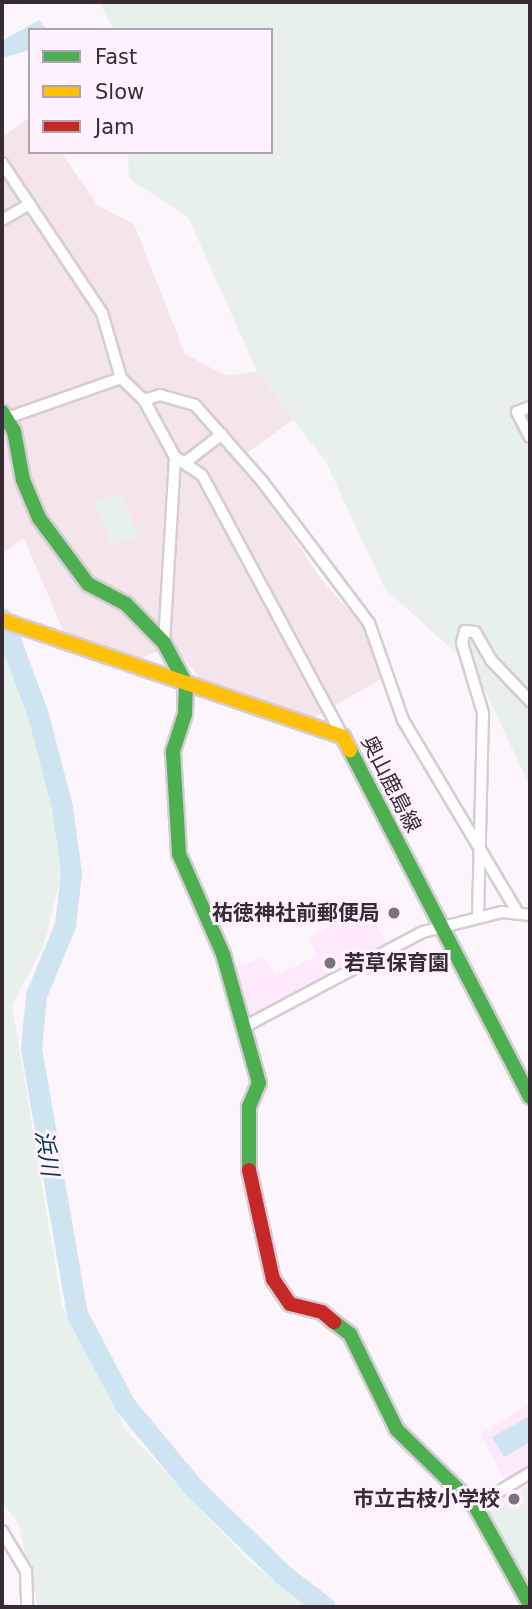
<!DOCTYPE html>
<html>
<head>
<meta charset="utf-8">
<style>
	body { margin:0 }
	#map { position:relative; width:532px; height:1609px; overflow:hidden; background:#fcf5fb; font-family:"DejaVu Sans","Noto Sans JP",sans-serif }
	div>[style] { position:absolute }
	.commercial>* { inset:0; background:#f4e5ea }
	.built>* { inset:0; background:#fde9fb }
	.green>* { inset:0; background:#e7f0ea }
	.water>* { inset:0; background:#cee5f1 }
	.river>* { height:21px; margin:-10.5px; padding:0 10.5px; transform-origin:10.5px; border-radius:10.5px; background:#cee5f1 }
	.roads { filter:drop-shadow(2px 0 #d6ccd4) drop-shadow(-2px 0 #d6ccd4) drop-shadow(0 2px #d6ccd4) drop-shadow(0 -2px #d6ccd4) }
	.street>* { height:10px; margin:-5px; padding:0 5px; transform-origin:5px; border-radius:5px; background:#fffefe }
	.fast>* { height:14px; margin:-7px; padding:0 7px; transform-origin:7px; border-radius:7px; background:#4caf50 }
	.slow>* { height:14px; margin:-7px; padding:0 7px; transform-origin:7px; border-radius:7px; background:#ffc107 }
	.jam>* { height:14px; margin:-7px; padding:0 7px; transform-origin:7px; border-radius:7px; background:#c62828 }
	.dots>* { width:19px; height:19px; translate:-50% -50%; box-sizing:border-box; border:4px solid #fff2fe; border-radius:50% }
	span { translate:-50% -50%; white-space:nowrap; text-align:center; line-height:1.15; -webkit-text-stroke:6px #fff2fe; paint-order:stroke }
	.street-label { font-size:21px; color:#372c36 }
	.poi-label { font-size:21px; color:#372c36; font-weight:700 }
	.right { translate:-100% -50%; text-align:right }
	.left { translate:0 -50%; text-align:left }
	.water-label { font-size:23px; color:#043949; font-style:italic }
	.frame { position:absolute; inset:0; border:4px solid #372c36; pointer-events:none }
	.legend { position:absolute; left:28px; top:28px; width:245px; height:126px; box-sizing:border-box; background:#fff2fe; border:2px solid #afa3ae; margin:0; padding:9px 12px; list-style:none; font-size:21px; color:#372c36 }
	.legend li { display:flex; align-items:center; gap:14px; height:35px }
	.legend b { width:35px; border:2px solid #afa3ae }
</style>
</head>
<body>
<div id="map">
	<div class="commercial">
		<i style="clip-path:polygon(30px 117px,30px 152px,61px 152px,98px 206px,134px 224px,185px 354px,226px 376px,257px 371px,294px 419px,241px 457px,320px 578px,362px 625px,385px 677px,309px 720px,207px 687px,173px 645px,132px 662px,65px 635px,24px 538px,2px 554px,2px 137px)"></i>
	</div>
	<div class="built">
		<i style="clip-path:polygon(366px 906px,388px 946px,246px 1024px,231px 969px,263px 957px,275px 976px,317px 956px,308px 938px)"></i>
		<i style="clip-path:polygon(530px 1404px,530px 1597px,484px 1508px,510px 1490px,480px 1434px)"></i>
	</div>
	<div class="green">
		<i style="clip-path:polygon(99px 2px,530px 2px,530px 786px,475px 670px,385px 589px,326px 462px,257px 371px,188px 217px,129px 179px,128px 152px,271px 152px,271px 30px,114px 30px)"></i>
		<i style="clip-path:polygon(121px 494px,139px 537px,111px 544px,94px 501px)"></i>
		<i style="clip-path:polygon(2px 640px,46px 767px,61px 875px,44px 945px,12px 1005px,62px 1306px,126px 1430px,250px 1562px,309px 1607px,38px 1607px,18px 1522px,2px 1502px)"></i>
		<i style="clip-path:polygon(530px 1486px,530px 1591px,489px 1511px)"></i>
	</div>
	<div class="water">
		<i style="clip-path:polygon(39px 20px,47px 30px,30px 30px,30px 50px,2px 58px,2px 41px)"></i>
		<i style="clip-path:polygon(530px 1416px,530px 1442px,504px 1457px,492px 1437px)"></i>
	</div>
	<div class="river">
		<i style="left:2px;top:618px;width:103px;rotate:69.6deg"></i>
		<i style="left:38px;top:715px;width:95px;rotate:75.4deg"></i>
		<i style="left:62px;top:807px;width:67px;rotate:82.2deg"></i>
		<i style="left:71px;top:873px;width:52px;rotate:96.6deg"></i>
		<i style="left:65px;top:925px;width:76px;rotate:112.5deg"></i>
		<i style="left:36px;top:995px;width:53px;rotate:95.4deg"></i>
		<i style="left:31px;top:1048px;width:270px;rotate:80.2deg"></i>
		<i style="left:77px;top:1314px;width:103px;rotate:62.2deg"></i>
		<i style="left:125px;top:1405px;width:107px;rotate:50.3deg"></i>
		<i style="left:193px;top:1487px;width:124px;rotate:44.3deg"></i>
		<i style="left:282px;top:1574px;width:54px;rotate:37.5deg"></i>
	</div>
	<div class="roads">
		<div class="street">
			<i style="left:2px;top:163px;width:180px;rotate:56.3deg"></i>
			<i style="left:102px;top:313px;width:68px;rotate:73.7deg"></i>
			<i style="left:121px;top:378px;width:32px;rotate:44deg"></i>
			<i style="left:144px;top:400px;width:65px;rotate:61.5deg"></i>
			<i style="left:175px;top:457px;width:32px;rotate:34deg"></i>
			<i style="left:202px;top:475px;width:298px;rotate:61.7deg"></i>
			<i style="left:2px;top:220px;width:32px;rotate:-30deg"></i>
			<i style="left:144px;top:400px;width:17px;rotate:-17deg"></i>
			<i style="left:160px;top:395px;width:36px;rotate:16deg"></i>
			<i style="left:195px;top:405px;width:101px;rotate:48.6deg"></i>
			<i style="left:262px;top:481px;width:178px;rotate:53deg"></i>
			<i style="left:369px;top:623px;width:103px;rotate:70.7deg"></i>
			<i style="left:403px;top:720px;width:225px;rotate:59.2deg"></i>
			<i style="left:530px;top:407px;width:14px;rotate:159deg"></i>
			<i style="left:517px;top:412px;width:28px;rotate:63deg"></i>
			<i style="left:7px;top:418px;width:121px;rotate:-19.3deg"></i>
			<i style="left:187px;top:461px;width:44px;rotate:-37.6deg"></i>
			<i style="left:164px;top:643px;width:186px;rotate:-86.6deg"></i>
			<i style="left:478px;top:917px;width:204px;rotate:-88.6deg"></i>
			<i style="left:483px;top:713px;width:73px;rotate:-106.7deg"></i>
			<i style="left:462px;top:643px;width:12px;rotate:-76deg"></i>
			<i style="left:465px;top:631px;width:10px;rotate:6deg"></i>
			<i style="left:475px;top:632px;width:32px;rotate:60deg"></i>
			<i style="left:491px;top:660px;width:57px;rotate:46.4deg"></i>
			<i style="left:244px;top:1027px;width:203px;rotate:-28deg"></i>
			<i style="left:423px;top:932px;width:81px;rotate:-14.2deg"></i>
			<i style="left:502px;top:912px;width:28px;rotate:6deg"></i>
			<i style="left:475px;top:1506px;width:64px;rotate:-31deg"></i>
			<i style="left:2px;top:1531px;width:47px;rotate:59deg"></i>
			<i style="left:26px;top:1571px;width:36px;rotate:88deg"></i>
		</div>
		<div class="fast">
			<i style="left:2px;top:412px;width:22px;rotate:58deg"></i>
			<i style="left:14px;top:431px;width:50px;rotate:79.6deg"></i>
			<i style="left:23px;top:480px;width:41px;rotate:67.2deg"></i>
			<i style="left:39px;top:518px;width:82px;rotate:53.4deg"></i>
			<i style="left:88px;top:584px;width:43px;rotate:27.8deg"></i>
			<i style="left:126px;top:604px;width:54px;rotate:45.7deg"></i>
			<i style="left:164px;top:643px;width:47px;rotate:61.8deg"></i>
			<i style="left:186px;top:684px;width:30px;rotate:92deg"></i>
			<i style="left:185px;top:714px;width:40px;rotate:108deg"></i>
			<i style="left:173px;top:752px;width:102px;rotate:86.6deg"></i>
			<i style="left:179px;top:854px;width:109px;rotate:66.3deg"></i>
			<i style="left:223px;top:954px;width:134px;rotate:74.4deg"></i>
			<i style="left:259px;top:1083px;width:26px;rotate:113deg"></i>
			<i style="left:249px;top:1107px;width:63px;rotate:90deg"></i>
			<i style="left:350px;top:750px;width:391px;rotate:62.6deg"></i>
			<i style="left:334px;top:1322px;width:20px;rotate:37deg"></i>
			<i style="left:350px;top:1334px;width:107px;rotate:63.9deg"></i>
			<i style="left:397px;top:1430px;width:109px;rotate:44.3deg"></i>
			<i style="left:475px;top:1506px;width:113px;rotate:60.9deg"></i>
		</div>
		<div class="slow">
			<i style="left:2px;top:620px;width:361px;rotate:18.9deg"></i>
			<i style="left:343px;top:737px;width:15px;rotate:62deg"></i>
		</div>
		<div class="jam">
			<i style="left:249px;top:1170px;width:112px;rotate:77.6deg"></i>
			<i style="left:273px;top:1279px;width:30px;rotate:56deg"></i>
			<i style="left:290px;top:1304px;width:33px;rotate:14deg"></i>
			<i style="left:322px;top:1312px;width:16px;rotate:40deg"></i>
		</div>
	</div>
	<div class="dots">
		<i style="left:394px;top:913px;background:#7c727b"></i>
		<i style="left:330px;top:963px;background:#7c727b"></i>
		<i style="left:514px;top:1499px;background:#7c727b"></i>
	</div>
	<div class="street-label">
		<span style="left:391px;top:784px;rotate:63deg">奥山鹿島線</span>
	</div>
	<div class="poi-label">
		<span class="right" style="left:380px;top:913px">祐徳神社前郵便局</span>
		<span class="left" style="left:344px;top:963px">若草保育園</span>
		<span class="right" style="left:500px;top:1499px">市立古枝小学校</span>
	</div>
	<div class="water-label">
		<span style="left:47px;top:1153px;rotate:81deg">浜川</span>
	</div>
	<div class="frame"></div>
	<ul class="legend">
	<li><b style="height:9px;background:#4caf50"></b>Fast</li>
	<li><b style="height:9px;background:#ffc107"></b>Slow</li>
	<li><b style="height:9px;background:#c62828"></b>Jam</li>
	</ul>
</div>
</body>
</html>
